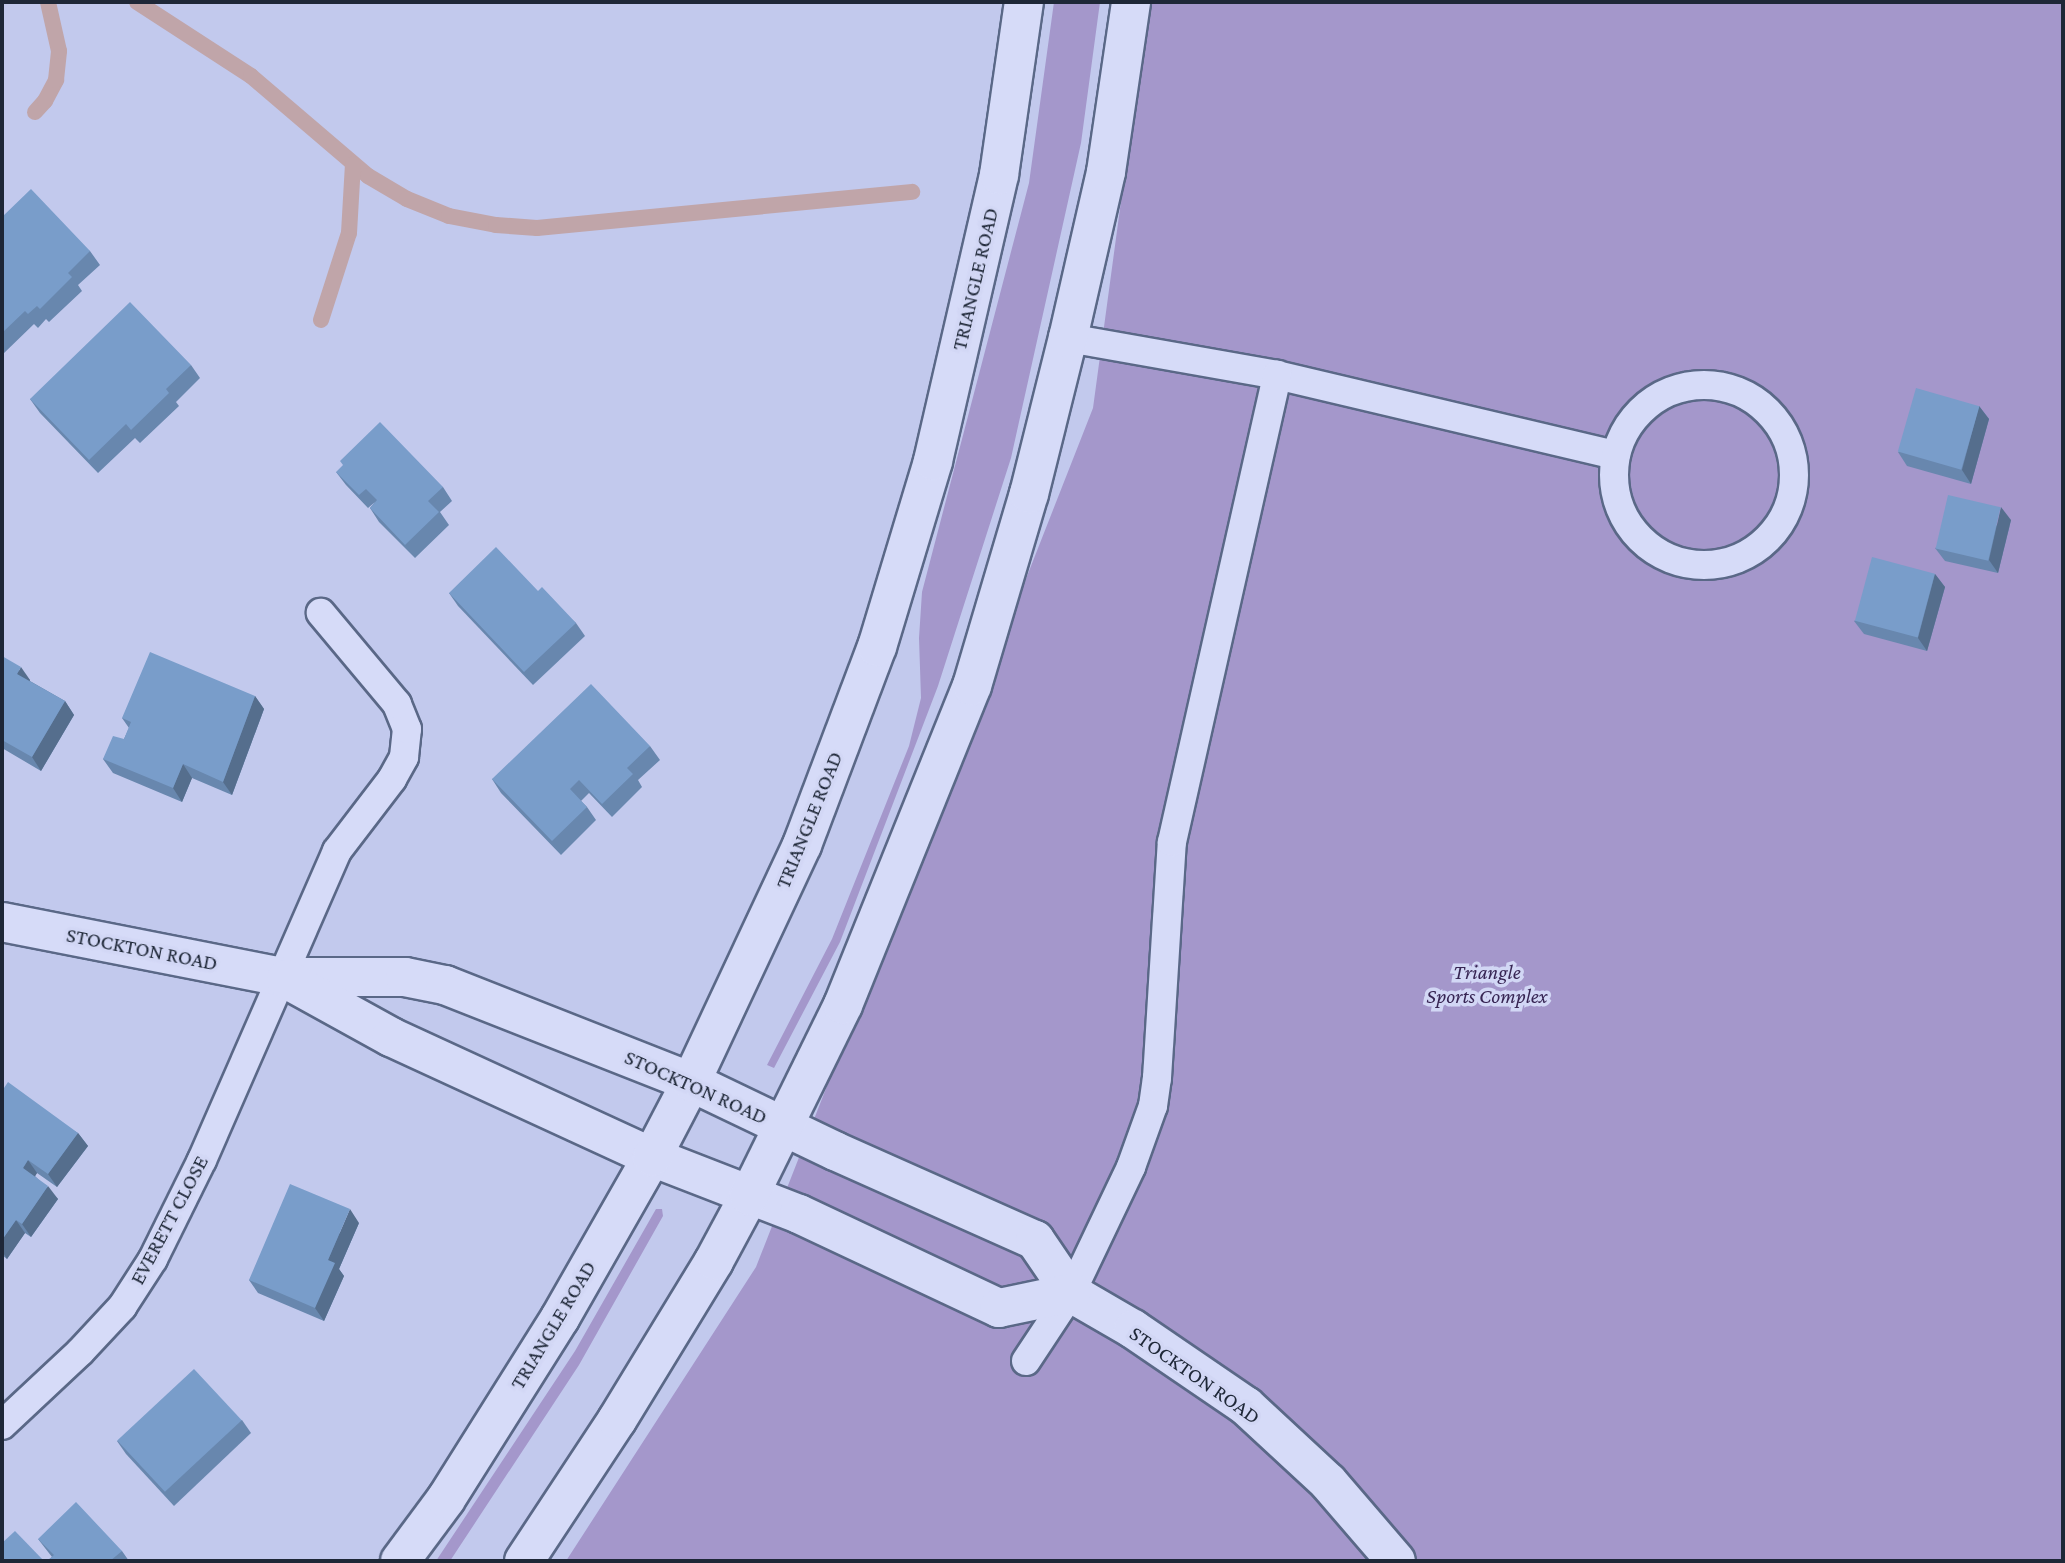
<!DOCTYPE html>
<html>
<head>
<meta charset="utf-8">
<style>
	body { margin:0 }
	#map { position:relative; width:2065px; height:1563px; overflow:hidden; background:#c2c9ed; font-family:"Crimson Pro",serif }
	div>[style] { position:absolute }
	.green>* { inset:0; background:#a497cb }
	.stream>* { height:16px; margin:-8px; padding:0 8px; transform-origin:8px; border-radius:8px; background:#c0a5a9 }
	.roads { filter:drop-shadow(2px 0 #5a6887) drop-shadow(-2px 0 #5a6887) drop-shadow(0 2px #5a6887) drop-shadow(0 -2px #5a6887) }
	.lane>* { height:28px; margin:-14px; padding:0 14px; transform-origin:14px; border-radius:14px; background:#d6dbf8 }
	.lane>.ring { margin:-14px; padding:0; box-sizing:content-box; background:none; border:28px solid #d6dbf8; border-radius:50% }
	.street>* { height:38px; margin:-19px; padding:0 19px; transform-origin:19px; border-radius:19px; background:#d6dbf8 }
	.secondary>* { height:38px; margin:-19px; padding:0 19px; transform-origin:19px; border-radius:19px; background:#d6dbf8 }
	.wall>* { inset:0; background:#6887ae }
	.shaded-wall>* { inset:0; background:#556e8d }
	.building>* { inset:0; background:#799dca; transform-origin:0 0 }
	span { translate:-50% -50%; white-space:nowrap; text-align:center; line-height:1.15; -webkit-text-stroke:7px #d2d7f5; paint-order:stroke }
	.street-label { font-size:21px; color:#1e2737 }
	.park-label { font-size:21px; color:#372553; font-style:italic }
	.frame { position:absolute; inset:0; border:4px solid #1e2737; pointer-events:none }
</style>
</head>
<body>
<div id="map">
	<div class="green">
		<i style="clip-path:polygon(1054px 2px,1100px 2px,1081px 143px,1011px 458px,938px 686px,840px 942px,774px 1068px,767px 1065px,832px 939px,909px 746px,921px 698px,919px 638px,922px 592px,1029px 183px)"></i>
		<i style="clip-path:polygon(1148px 2px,2063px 2px,2063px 1561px,566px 1561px,756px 1267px,1093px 408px)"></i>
		<i style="clip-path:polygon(656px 1209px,662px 1209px,663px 1216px,579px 1365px,450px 1561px,436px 1561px,575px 1351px)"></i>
	</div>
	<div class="stream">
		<i style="left:137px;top:2px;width:136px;rotate:33deg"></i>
		<i style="left:251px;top:76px;width:154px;rotate:40.5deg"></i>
		<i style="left:368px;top:176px;width:45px;rotate:30.5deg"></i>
		<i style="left:407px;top:199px;width:45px;rotate:22deg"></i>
		<i style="left:449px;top:216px;width:48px;rotate:10.8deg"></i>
		<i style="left:496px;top:225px;width:41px;rotate:4.2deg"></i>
		<i style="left:537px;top:228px;width:377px;rotate:-5.5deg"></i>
		<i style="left:35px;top:112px;width:15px;rotate:-48deg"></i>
		<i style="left:45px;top:101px;width:24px;rotate:-62deg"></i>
		<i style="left:56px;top:80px;width:29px;rotate:-84deg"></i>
		<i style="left:59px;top:51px;width:50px;rotate:-102.7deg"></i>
		<i style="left:321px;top:320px;width:91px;rotate:-72.2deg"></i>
		<i style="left:349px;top:233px;width:69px;rotate:-86.7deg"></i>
	</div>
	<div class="roads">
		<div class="lane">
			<i style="left:1068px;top:338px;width:212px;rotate:10deg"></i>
			<i style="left:1277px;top:375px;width:348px;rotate:13.3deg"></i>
			<i class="ring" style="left:1614px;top:385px;width:152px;height:152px"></i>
			<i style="left:1026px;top:1361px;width:82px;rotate:-56.5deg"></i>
			<i style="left:1071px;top:1293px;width:140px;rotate:-64.5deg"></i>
			<i style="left:1131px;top:1167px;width:65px;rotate:-70.2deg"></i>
			<i style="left:1153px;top:1106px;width:28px;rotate:-82deg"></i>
			<i style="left:1157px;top:1078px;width:236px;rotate:-86.4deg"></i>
			<i style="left:1172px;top:842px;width:479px;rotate:-77.3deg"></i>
			<i style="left:2px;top:1425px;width:107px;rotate:-43.1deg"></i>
			<i style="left:80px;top:1352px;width:62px;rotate:-47deg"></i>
			<i style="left:122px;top:1307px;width:57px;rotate:-57.1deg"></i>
			<i style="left:153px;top:1259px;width:110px;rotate:-63.7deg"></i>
			<i style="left:202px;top:1160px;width:337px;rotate:-66.4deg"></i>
			<i style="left:337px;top:851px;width:91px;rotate:-52.6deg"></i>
			<i style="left:392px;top:779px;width:25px;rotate:-61deg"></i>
			<i style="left:404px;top:757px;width:28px;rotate:-84deg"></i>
			<i style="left:407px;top:729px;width:27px;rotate:-112deg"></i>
			<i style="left:397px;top:704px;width:119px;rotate:-129.9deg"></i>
		</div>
		<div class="street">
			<i style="left:2px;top:922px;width:285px;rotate:11.1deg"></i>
			<i style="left:282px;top:977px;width:123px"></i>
			<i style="left:405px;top:977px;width:41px;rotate:11.3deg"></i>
			<i style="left:445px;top:985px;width:264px;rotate:21.5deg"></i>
			<i style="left:691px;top:1082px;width:160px;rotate:25.6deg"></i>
			<i style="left:835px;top:1151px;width:219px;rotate:24deg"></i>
			<i style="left:1035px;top:1240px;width:64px;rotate:55.8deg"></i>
			<i style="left:1071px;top:1293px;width:72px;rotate:30.1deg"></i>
			<i style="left:1133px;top:1329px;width:137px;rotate:34.3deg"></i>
			<i style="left:1246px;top:1406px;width:112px;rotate:42.8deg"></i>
			<i style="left:1328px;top:1482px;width:104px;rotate:49.3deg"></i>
			<i style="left:286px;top:979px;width:120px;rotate:28.9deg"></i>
			<i style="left:391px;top:1037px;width:287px;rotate:24.7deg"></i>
			<i style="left:652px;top:1157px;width:158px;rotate:21.2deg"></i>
			<i style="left:799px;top:1214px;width:221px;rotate:25.2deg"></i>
			<i style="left:999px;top:1308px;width:74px;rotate:-11.8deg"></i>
		</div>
		<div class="secondary">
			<i style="left:400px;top:1561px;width:77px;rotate:-53.4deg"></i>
			<i style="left:446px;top:1499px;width:214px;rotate:-57.8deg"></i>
			<i style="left:560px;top:1318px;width:185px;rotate:-60.3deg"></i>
			<i style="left:652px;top:1157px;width:85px;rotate:-62.5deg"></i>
			<i style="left:691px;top:1082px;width:262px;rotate:-64.9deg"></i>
			<i style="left:802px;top:845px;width:212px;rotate:-69.3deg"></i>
			<i style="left:877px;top:647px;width:194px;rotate:-73.2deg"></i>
			<i style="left:933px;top:461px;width:294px;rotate:-77deg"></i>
			<i style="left:999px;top:175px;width:175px;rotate:-81.8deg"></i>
			<i style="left:524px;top:1561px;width:169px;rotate:-56.6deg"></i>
			<i style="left:617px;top:1420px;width:186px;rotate:-58.6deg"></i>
			<i style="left:714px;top:1261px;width:74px;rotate:-61.7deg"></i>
			<i style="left:749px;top:1196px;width:213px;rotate:-63.8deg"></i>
			<i style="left:843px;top:1005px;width:344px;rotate:-68deg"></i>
			<i style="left:972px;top:686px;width:200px;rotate:-73.5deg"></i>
			<i style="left:1029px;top:494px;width:161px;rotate:-76deg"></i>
			<i style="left:1068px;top:338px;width:170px;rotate:-77.1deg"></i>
			<i style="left:1106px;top:172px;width:172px;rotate:-81.6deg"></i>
		</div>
	</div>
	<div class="wall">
		<i style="clip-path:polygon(2px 217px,90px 251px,100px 265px,78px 285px,82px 291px,49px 322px,46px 319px,38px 328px,34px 324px,2px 355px)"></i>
		<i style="clip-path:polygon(191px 365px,200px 378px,176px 402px,179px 406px,140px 443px,135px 438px,98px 473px,40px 413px,30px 399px)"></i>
		<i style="clip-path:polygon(1979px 406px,1989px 419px,1971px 484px,1907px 466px,1898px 452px)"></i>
		<i style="clip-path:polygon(336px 472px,443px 487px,452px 501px,440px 512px,449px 525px,415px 558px,379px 522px,370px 508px,375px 502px,368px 508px,346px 485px)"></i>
		<i style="clip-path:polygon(2011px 520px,1998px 573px,1945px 561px,1935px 548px)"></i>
		<i style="clip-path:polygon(1935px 574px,1945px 587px,1927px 651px,1864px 634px,1854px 621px)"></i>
		<i style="clip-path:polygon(538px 591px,576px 623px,585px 636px,533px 685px,458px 606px,449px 593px)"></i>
		<i style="clip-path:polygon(2px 656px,30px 680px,30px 681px,65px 701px,74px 715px,41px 771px,2px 748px)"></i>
		<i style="clip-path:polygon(255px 696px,264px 709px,232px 795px,192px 778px,182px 802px,113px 773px,103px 759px,124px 739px,129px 728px,122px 718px)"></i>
		<i style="clip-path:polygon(650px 746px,660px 760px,638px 780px,642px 787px,612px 817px,589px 793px,581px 801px,587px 807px,596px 820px,561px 855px,501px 793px,492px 779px)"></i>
		<i style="clip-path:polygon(2px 1091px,78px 1133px,88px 1146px,57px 1187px,37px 1173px,35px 1176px,58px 1199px,31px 1237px,25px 1233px,7px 1259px,2px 1255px)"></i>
		<i style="clip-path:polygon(359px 1223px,339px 1269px,344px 1276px,324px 1321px,258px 1293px,249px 1280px)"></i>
		<i style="clip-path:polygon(242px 1420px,251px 1433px,174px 1506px,126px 1454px,117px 1441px)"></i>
		<i style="clip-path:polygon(38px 1539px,122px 1551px,129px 1561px,47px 1561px,52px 1557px)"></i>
	</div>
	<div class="shaded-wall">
		<i style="clip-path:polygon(1979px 406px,1989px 419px,1971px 484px,1962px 470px)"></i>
		<i style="clip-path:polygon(2001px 507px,2011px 520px,1998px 573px,1989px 560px)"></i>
		<i style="clip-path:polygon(1935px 574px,1945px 587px,1927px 651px,1918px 638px)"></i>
		<i style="clip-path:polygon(21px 667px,30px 680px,26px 687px,17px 674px)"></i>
		<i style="clip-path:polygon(255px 696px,264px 709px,232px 795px,223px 782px)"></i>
		<i style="clip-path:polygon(65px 701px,74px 715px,41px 771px,32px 757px)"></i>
		<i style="clip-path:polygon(183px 764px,192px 778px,182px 802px,173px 788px)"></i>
		<i style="clip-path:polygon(78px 1133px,88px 1146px,57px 1187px,48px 1174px)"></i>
		<i style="clip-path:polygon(28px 1160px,37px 1173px,32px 1181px,23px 1168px)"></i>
		<i style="clip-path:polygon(48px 1186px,58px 1199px,31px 1237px,22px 1224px)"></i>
		<i style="clip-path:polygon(350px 1209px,359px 1223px,339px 1269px,344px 1276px,324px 1321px,315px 1308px,328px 1260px)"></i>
		<i style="clip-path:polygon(16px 1220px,25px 1233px,7px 1259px,2px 1251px,2px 1240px)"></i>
	</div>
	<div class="building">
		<i style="clip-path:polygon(31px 189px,90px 251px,68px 273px,72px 277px,40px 309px,37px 306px,28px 314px,25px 311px,2px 333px,2px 217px)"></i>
		<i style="clip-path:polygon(130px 302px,191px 365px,166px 389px,169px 393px,131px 430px,126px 424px,89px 460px,30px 399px)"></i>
		<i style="left:1916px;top:388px;width:66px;height:66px;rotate:16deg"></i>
		<i style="clip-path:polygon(380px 422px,443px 487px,428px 501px,439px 512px,405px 545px,370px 508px,377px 500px,366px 489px,359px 495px,336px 472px,343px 465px,340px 461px)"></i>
		<i style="left:1948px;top:495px;width:54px;height:55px;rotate:13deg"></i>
		<i style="clip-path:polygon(496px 547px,538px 591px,542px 587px,576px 623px,524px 672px,449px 593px)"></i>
		<i style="left:1872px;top:557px;width:65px;height:66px;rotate:15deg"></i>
		<i style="clip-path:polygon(150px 652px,255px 696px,223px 782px,183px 764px,173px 788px,103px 759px,113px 736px,124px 739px,131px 722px,122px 718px)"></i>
		<i style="clip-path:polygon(2px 656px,21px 667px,17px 674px,65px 701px,32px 757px,2px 740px)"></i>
		<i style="clip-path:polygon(591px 684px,650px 746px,627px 768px,633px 774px,602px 804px,579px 780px,570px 789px,587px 807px,552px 841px,492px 779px)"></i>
		<i style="clip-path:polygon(8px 1082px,78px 1133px,48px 1174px,28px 1160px,23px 1168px,48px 1186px,22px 1224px,16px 1220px,2px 1240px,2px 1091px)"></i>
		<i style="clip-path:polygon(290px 1184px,350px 1209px,328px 1260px,335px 1263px,315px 1308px,249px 1280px)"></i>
		<i style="left:194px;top:1369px;width:70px;height:105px;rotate:47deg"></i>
		<i style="clip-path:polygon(76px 1502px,122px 1551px,110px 1561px,47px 1561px,54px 1555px,38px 1539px)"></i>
		<i style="clip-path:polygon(15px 1531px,44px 1561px,2px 1561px,2px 1543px)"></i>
	</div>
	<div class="street-label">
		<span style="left:975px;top:279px;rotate:-77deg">TRIANGLE ROAD</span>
		<span style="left:809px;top:820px;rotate:-68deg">TRIANGLE ROAD</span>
		<span style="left:142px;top:949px;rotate:11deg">STOCKTON ROAD</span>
		<span style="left:696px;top:1087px;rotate:24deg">STOCKTON ROAD</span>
		<span style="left:169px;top:1220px;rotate:-62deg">EVERETT CLOSE</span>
		<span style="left:553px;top:1325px;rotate:-59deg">TRIANGLE ROAD</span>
		<span style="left:1195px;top:1375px;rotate:35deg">STOCKTON ROAD</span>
	</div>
	<div class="park-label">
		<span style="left:1487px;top:984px">Triangle<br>Sports Complex</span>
	</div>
	<div class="frame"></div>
</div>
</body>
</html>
